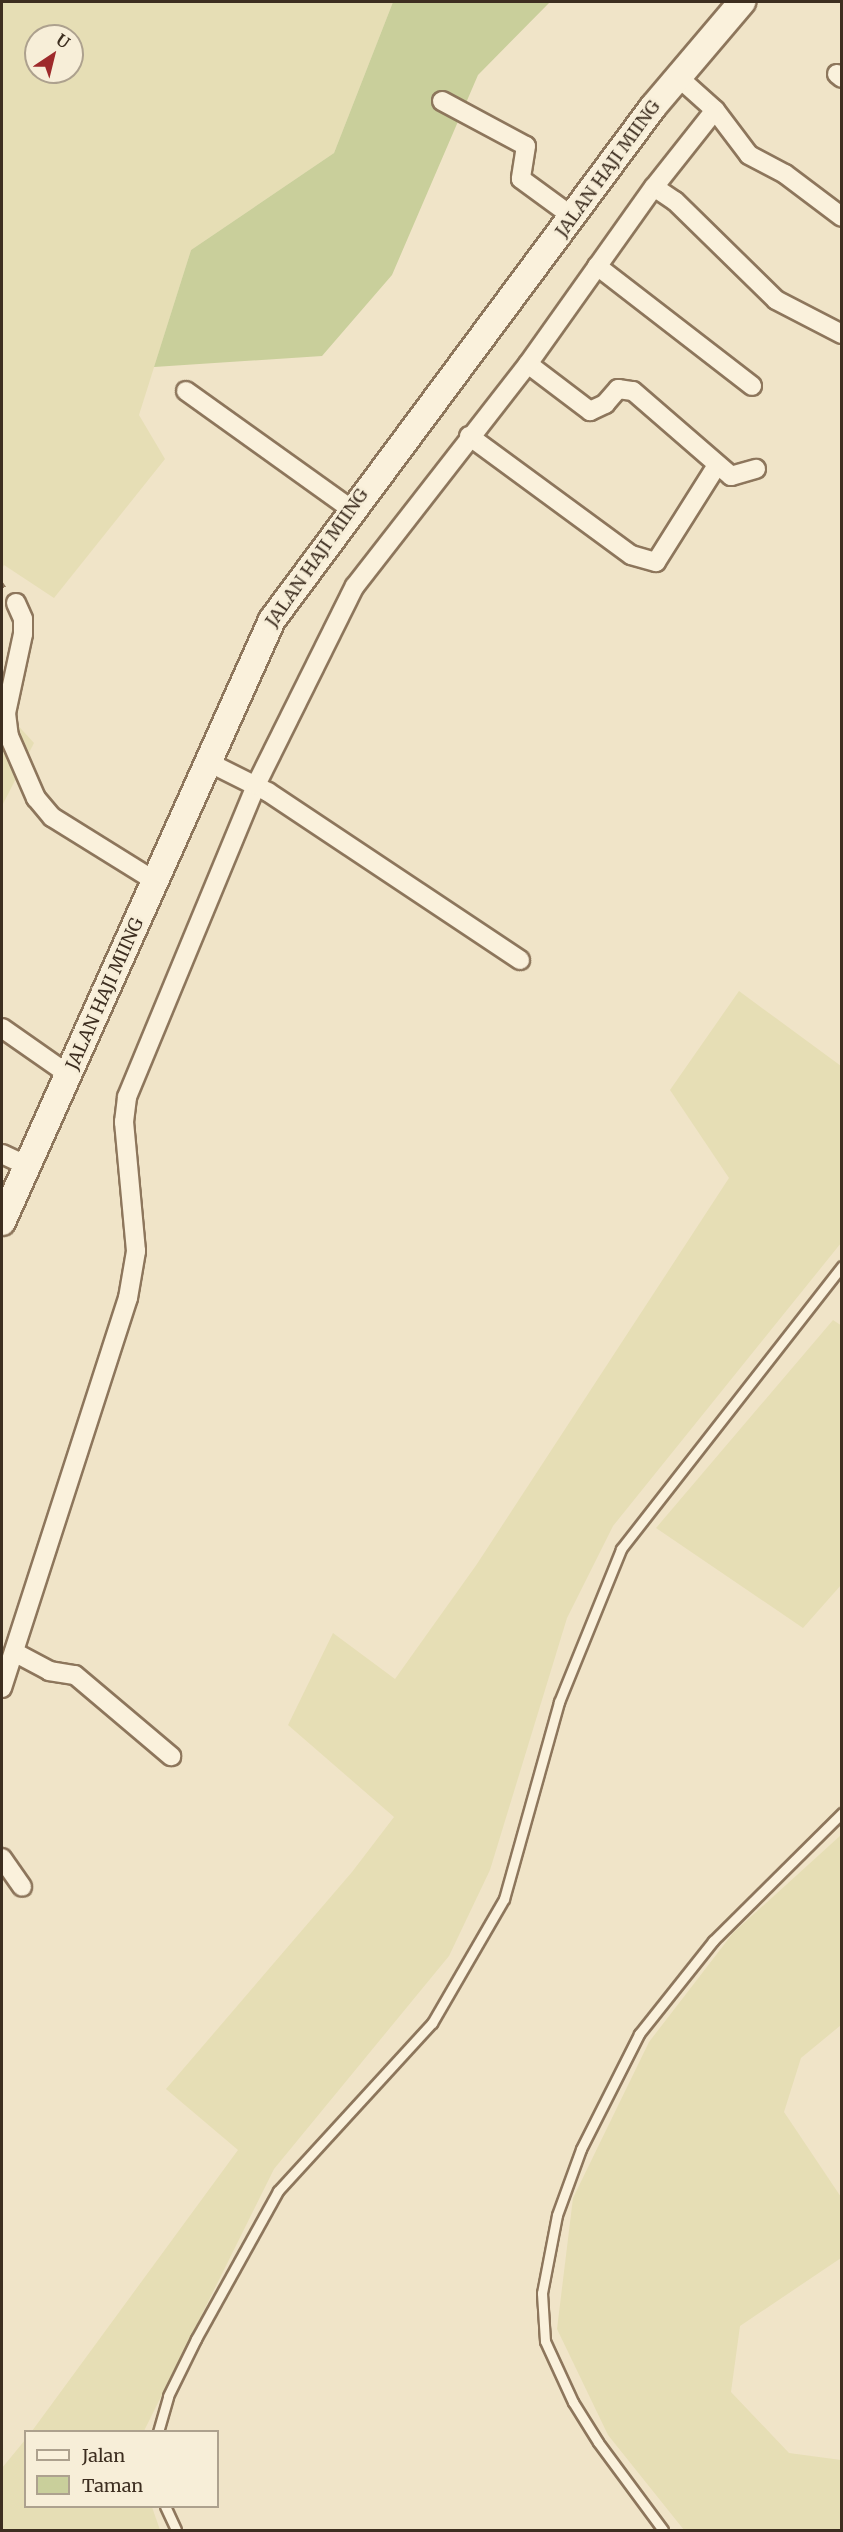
<!DOCTYPE html>
<html>
<head>
<meta charset="utf-8">
<style>
	body { margin:0 }
	#map { position:relative; width:843px; height:2532px; overflow:hidden; background:#f0e4c8; font-family:Merriweather,serif }
	div>[style] { position:absolute }
	.farmland>* { inset:0; background:#e6deb5 }
	.green>* { inset:0; background:#c9cf9b }
	.path>* { height:3px; margin-top:-1.5px; transform-origin:0; background:repeating-linear-gradient(90deg,#8d765c 0 4.5px,transparent 0 7.5px) }
	.roads { filter:drop-shadow(2px 0 #8d765c) drop-shadow(-2px 0 #8d765c) drop-shadow(0 2px #8d765c) drop-shadow(0 -2px #8d765c) }
	.service>* { height:9px; margin:-4.5px; padding:0 4.5px; transform-origin:4.5px; border-radius:4.5px; background:#faf1dc }
	.minor>* { height:18px; margin:-9px; padding:0 9px; transform-origin:9px; border-radius:9px; background:#faf1dc }
	.secondary>* { height:26px; margin:-13px; padding:0 13px; transform-origin:13px; border-radius:13px; background:#faf1dc }
	span { translate:-50% -50%; white-space:nowrap; text-align:center; line-height:1.15; -webkit-text-stroke:5px #f7eed8; paint-order:stroke }
	.street-label { font-size:18px; color:#3d2e20 }
	.frame { position:absolute; inset:0; border:3px solid #3d2e20; pointer-events:none }
	.legend { position:absolute; left:24px; top:2430px; width:195px; height:78px; box-sizing:border-box; background:#f7eed8; border:2px solid #ada18e; margin:0; padding:8px 10px; list-style:none; font-size:18px; color:#3d2e20 }
	.legend li { display:flex; align-items:center; gap:12px; height:30px }
	.legend b { width:30px; border:2px solid #ada18e }
	.north { position:absolute; left:24px; top:24px; width:60px; height:60px; box-sizing:border-box; background:#f7eed8; border:2px solid #ada18e; border-radius:50%; rotate:35deg; font-size:16px; font-weight:700; line-height:24px; text-align:center; color:#3d2e20 }
	.north::after { content:''; display:block; margin:auto; width:21px; height:27px; background:#9e2a2b; clip-path:polygon(50% 0,100% 100%,50% 72%,0 100%) }
</style>
</head>
<body>
<div id="map">
	<div class="farmland">
		<i style="clip-path:polygon(evenodd,2px 2px,393px 2px,334px 153px,191px 250px,139px 415px,165px 459px,54px 598px,4px 565px,2px 569px,2px 2px,36px 36px,72px 36px,72px 72px,36px 72px,36px 36px)"></i>
		<i style="clip-path:polygon(2px 708px,34px 743px,2px 806px)"></i>
		<i style="clip-path:polygon(739px 991px,841px 1066px,841px 1243px,613px 1526px,567px 1618px,490px 1870px,449px 1956px,274px 2169px,144px 2431px,32px 2431px,238px 2150px,166px 2089px,352px 1872px,394px 1817px,288px 1725px,333px 1633px,395px 1679px,477px 1564px,729px 1178px,670px 1090px)"></i>
		<i style="clip-path:polygon(833px 1320px,842px 1326px,841px 1585px,803px 1628px,656px 1528px)"></i>
		<i style="clip-path:polygon(841px 1835px,841px 2025px,801px 2058px,784px 2112px,841px 2197px,841px 2258px,740px 2326px,731px 2392px,789px 2453px,841px 2460px,841px 2530px,684px 2530px,608px 2435px,557px 2329px,573px 2198px,649px 2042px,733px 1933px)"></i>
		<i style="clip-path:polygon(25px 2440px,26px 2506px,152px 2507px,160px 2530px,2px 2530px,2px 2468px)"></i>
	</div>
	<div class="green">
		<i style="clip-path:polygon(393px 2px,550px 2px,478px 75px,392px 275px,322px 356px,154px 367px,191px 250px,334px 153px)"></i>
	</div>
	<div class="path">
		<i style="left:2px;top:583px;width:7px;rotate:56deg"></i>
	</div>
	<div class="roads">
		<div class="service">
			<i style="left:158px;top:2432px;width:37px;rotate:-74deg"></i>
			<i style="left:168px;top:2396px;width:64px;rotate:-63.8deg"></i>
			<i style="left:196px;top:2339px;width:169px;rotate:-61deg"></i>
			<i style="left:278px;top:2191px;width:228px;rotate:-47.5deg"></i>
			<i style="left:432px;top:2023px;width:143px;rotate:-59.9deg"></i>
			<i style="left:504px;top:1899px;width:205px;rotate:-74.4deg"></i>
			<i style="left:559px;top:1702px;width:165px;rotate:-67.9deg"></i>
			<i style="left:621px;top:1549px;width:359px;rotate:-52deg"></i>
			<i style="left:165px;top:2506px;width:26px;rotate:65deg"></i>
			<i style="left:663px;top:2530px;width:109px;rotate:-126.5deg"></i>
			<i style="left:598px;top:2442px;width:47px;rotate:-122deg"></i>
			<i style="left:573px;top:2402px;width:67px;rotate:-114.7deg"></i>
			<i style="left:545px;top:2341px;width:48px;rotate:-93.6deg"></i>
			<i style="left:542px;top:2293px;width:79px;rotate:-79.1deg"></i>
			<i style="left:557px;top:2215px;width:70px;rotate:-70deg"></i>
			<i style="left:581px;top:2149px;width:129px;rotate:-63.2deg"></i>
			<i style="left:639px;top:2034px;width:119px;rotate:-51.5deg"></i>
			<i style="left:713px;top:1941px;width:182px;rotate:-44.8deg"></i>
		</div>
		<div class="minor">
			<i style="left:837px;top:74px;width:6px;rotate:39deg"></i>
			<i style="left:677px;top:76px;width:51px;rotate:41.8deg"></i>
			<i style="left:715px;top:110px;width:56px;rotate:52.9deg"></i>
			<i style="left:749px;top:155px;width:41px;rotate:27.8deg"></i>
			<i style="left:785px;top:174px;width:71px;rotate:37deg"></i>
			<i style="left:442px;top:101px;width:95px;rotate:28.2deg"></i>
			<i style="left:526px;top:146px;width:33px;rotate:99deg"></i>
			<i style="left:521px;top:179px;width:64px;rotate:36.2deg"></i>
			<i style="left:654px;top:187px;width:25px;rotate:34deg"></i>
			<i style="left:675px;top:201px;width:141px;rotate:44.4deg"></i>
			<i style="left:776px;top:300px;width:74px;rotate:27.3deg"></i>
			<i style="left:597px;top:266px;width:196px;rotate:37.7deg"></i>
			<i style="left:528px;top:364px;width:78px;rotate:37.2deg"></i>
			<i style="left:590px;top:411px;width:17px;rotate:-25deg"></i>
			<i style="left:605px;top:404px;width:20px;rotate:-49deg"></i>
			<i style="left:618px;top:389px;width:15px;rotate:8deg"></i>
			<i style="left:633px;top:391px;width:130px;rotate:40.9deg"></i>
			<i style="left:731px;top:476px;width:26px;rotate:-16deg"></i>
			<i style="left:186px;top:391px;width:203px;rotate:35.6deg"></i>
			<i style="left:469px;top:436px;width:201px;rotate:36.3deg"></i>
			<i style="left:631px;top:555px;width:26px;rotate:16deg"></i>
			<i style="left:656px;top:562px;width:115px;rotate:-57.8deg"></i>
			<i style="left:16px;top:603px;width:17px;rotate:66deg"></i>
			<i style="left:23px;top:619px;width:15px;rotate:90deg"></i>
			<i style="left:23px;top:634px;width:81px;rotate:102.1deg"></i>
			<i style="left:6px;top:713px;width:23px;rotate:83deg"></i>
			<i style="left:9px;top:736px;width:68px;rotate:66.5deg"></i>
			<i style="left:36px;top:798px;width:25px;rotate:50deg"></i>
			<i style="left:52px;top:817px;width:121px;rotate:31.9deg"></i>
			<i style="left:208px;top:762px;width:67px;rotate:26.6deg"></i>
			<i style="left:268px;top:792px;width:303px;rotate:33.7deg"></i>
			<i style="left:2px;top:1028px;width:80px;rotate:34.9deg"></i>
			<i style="left:2px;top:1154px;width:26px;rotate:25deg"></i>
			<i style="left:14px;top:1652px;width:40px;rotate:28deg"></i>
			<i style="left:49px;top:1671px;width:26px;rotate:9deg"></i>
			<i style="left:75px;top:1675px;width:126px;rotate:40.2deg"></i>
			<i style="left:2px;top:1688px;width:410px;rotate:-72.1deg"></i>
			<i style="left:128px;top:1298px;width:48px;rotate:-80.3deg"></i>
			<i style="left:136px;top:1251px;width:130px;rotate:-95.3deg"></i>
			<i style="left:124px;top:1122px;width:25px;rotate:-83deg"></i>
			<i style="left:127px;top:1097px;width:338px;rotate:-67.5deg"></i>
			<i style="left:256px;top:785px;width:222px;rotate:-63.6deg"></i>
			<i style="left:355px;top:586px;width:281px;rotate:-52.1deg"></i>
			<i style="left:528px;top:364px;width:217px;rotate:-54.6deg"></i>
			<i style="left:654px;top:187px;width:98px;rotate:-51.6deg"></i>
			<i style="left:2px;top:1858px;width:35px;rotate:55deg"></i>
		</div>
		<div class="secondary">
			<i style="left:2px;top:1222px;width:660px;rotate:-65.84deg"></i>
			<i style="left:272px;top:620px;width:639px;rotate:-53.4deg"></i>
			<i style="left:653px;top:107px;width:138px;rotate:-49.7deg"></i>
		</div>
	</div>
	<div class="street-label">
		<span style="left:608px;top:169px;rotate:-54deg">JALAN HAJI MIING</span>
		<span style="left:317px;top:558px;rotate:-55deg">JALAN HAJI MIING</span>
		<span style="left:105px;top:994px;rotate:-66deg">JALAN HAJI MIING</span>
	</div>
	<div class="frame"></div>
	<ul class="legend">
	<li><b style="height:8px;background:#faf1dc"></b>Jalan</li>
	<li><b style="height:16px;background:#c9cf9b"></b>Taman</li>
	</ul>
	<div class="north">U</div>
</div>
</body>
</html>
